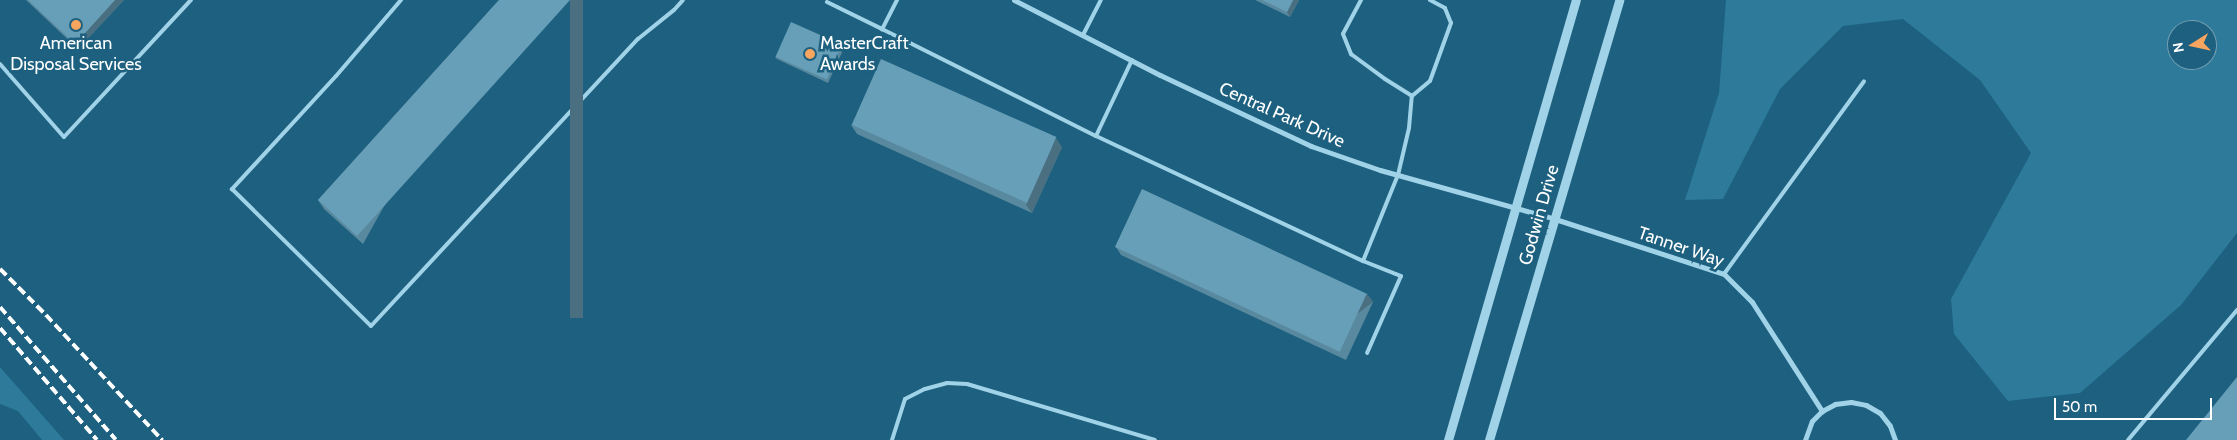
<!DOCTYPE html>
<html>
<head>
<meta charset="utf-8">
<style>
	body { margin:0 }
	#map { position:relative; width:2237px; height:440px; overflow:hidden; background:#1d607f; font-family:Cabin,sans-serif }
	div>[style] { position:absolute }
	.green>* { inset:0; background:#2d7a9b }
	.service>* { height:4px; margin:-2px; padding:0 2px; transform-origin:2px; border-radius:2px; background:#a1d3e8 }
	.minor>* { height:5px; margin:-2.5px; padding:0 2.5px; transform-origin:2.5px; border-radius:2.5px; background:#a1d3e8 }
	.tertiary>* { height:9px; margin:-4.5px; padding:0 4.5px; transform-origin:4.5px; border-radius:4.5px; background:#a1d3e8 }
	.rail>* { height:4px; margin-top:-2px; transform-origin:0; background:repeating-linear-gradient(90deg,#fff 0 9px,transparent 0 13px) }
	.wall>* { inset:0; background:#59899e }
	.shaded-wall>* { inset:0; background:#496f81; transform-origin:0 0 }
	.building>* { inset:0; background:#689fb8; transform-origin:0 0 }
	.dots>* { width:14px; height:14px; translate:-50% -50%; box-sizing:border-box; border:2px solid #1d607f; border-radius:50% }
	span { translate:-50% -50%; white-space:nowrap; text-align:center; line-height:1.15; -webkit-text-stroke:5px #1d607f; paint-order:stroke }
	.poi-label { font-size:18px; color:#fff }
	.left { translate:0 -50%; text-align:left }
	.street-label { font-size:18px; color:#fff }
	.north { position:absolute; left:2167px; top:20px; width:50px; height:50px; box-sizing:border-box; background:#1d607f; border:1px solid #77a0b2; border-radius:50%; rotate:260deg; font-size:14px; font-weight:700; line-height:20px; text-align:center; color:#fff }
	.north::after { content:''; display:block; margin:auto; width:18px; height:22px; background:#f8a65f; clip-path:polygon(50% 0,100% 100%,50% 72%,0 100%) }
	.scale { position:absolute; left:2054px; top:398px; width:158px; height:22px; box-sizing:border-box; border:2px solid #fff; border-top:0; padding-left:6px; font-size:15px; line-height:18px; white-space:nowrap; color:#fff; -webkit-text-stroke:4px #1d607f; paint-order:stroke }
</style>
</head>
<body>
<div id="map">
	<div class="green">
		<i style="clip-path:polygon(evenodd,1726px 0,2237px 0,2237px 233px,2181px 305px,2080px 393px,2008px 401px,1954px 334px,1951px 299px,2031px 153px,1980px 80px,1903px 19px,1843px 26px,1780px 89px,1723px 199px,1685px 200px,1719px 93px,1726px 0,2177px 30px,2207px 30px,2207px 60px,2177px 60px,2177px 30px)"></i>
		<i style="clip-path:polygon(0 367px,64px 440px,42px 440px,18px 411px,0 404px)"></i>
	</div>
	<div class="service">
		<i style="left:401px;top:0;width:100px;rotate:130.5deg"></i>
		<i style="left:336px;top:76px;width:154px;rotate:132.6deg"></i>
		<i style="left:232px;top:189px;width:195px;rotate:44.6deg"></i>
		<i style="left:371px;top:326px;width:392px;rotate:-47.1deg"></i>
		<i style="left:638px;top:39px;width:46px;rotate:-38.9deg"></i>
		<i style="left:674px;top:10px;width:13px;rotate:-48deg"></i>
		<i style="left:897px;top:0;width:33px;rotate:117deg"></i>
		<i style="left:882px;top:29px;width:239px;rotate:26.6deg"></i>
		<i style="left:1096px;top:136px;width:295px;rotate:25.1deg"></i>
		<i style="left:1363px;top:261px;width:93px;rotate:-67.9deg"></i>
		<i style="left:1398px;top:175px;width:48px;rotate:-76.8deg"></i>
		<i style="left:1409px;top:128px;width:32px;rotate:-85deg"></i>
		<i style="left:1412px;top:96px;width:23px;rotate:-40deg"></i>
		<i style="left:1430px;top:81px;width:62px;rotate:-70.1deg"></i>
		<i style="left:1451px;top:23px;width:16px;rotate:-112deg"></i>
		<i style="left:1445px;top:8px;width:17px;rotate:-152deg"></i>
		<i style="left:1361px;top:0;width:38px;rotate:118deg"></i>
		<i style="left:1343px;top:34px;width:22px;rotate:68deg"></i>
		<i style="left:1351px;top:54px;width:42px;rotate:36.3deg"></i>
		<i style="left:1385px;top:79px;width:32px;rotate:32deg"></i>
		<i style="left:827px;top:2px;width:61px;rotate:26.1deg"></i>
		<i style="left:1083px;top:35px;width:39px;rotate:-63deg"></i>
		<i style="left:0;top:64px;width:97px;rotate:48.8deg"></i>
		<i style="left:64px;top:137px;width:187px;rotate:-47.2deg"></i>
		<i style="left:1096px;top:136px;width:84px;rotate:-64.7deg"></i>
		<i style="left:1363px;top:261px;width:41px;rotate:21.5deg"></i>
		<i style="left:1401px;top:276px;width:84px;rotate:113.8deg"></i>
		<i style="left:1724px;top:274px;width:238px;rotate:-54deg"></i>
		<i style="left:892px;top:440px;width:43px;rotate:-72.4deg"></i>
		<i style="left:905px;top:399px;width:22px;rotate:-27deg"></i>
		<i style="left:925px;top:389px;width:23px;rotate:-15deg"></i>
		<i style="left:947px;top:383px;width:20px;rotate:3deg"></i>
		<i style="left:967px;top:384px;width:196px;rotate:16.6deg"></i>
		<i style="left:2128px;top:440px;width:170px;rotate:-50deg"></i>
	</div>
	<div class="minor">
		<i style="left:1014px;top:0;width:164px;rotate:27.2deg"></i>
		<i style="left:1160px;top:75px;width:167px;rotate:25.2deg"></i>
		<i style="left:1311px;top:146px;width:73px;rotate:19.2deg"></i>
		<i style="left:1380px;top:170px;width:182px;rotate:15.6deg"></i>
		<i style="left:1555px;top:219px;width:178px;rotate:18deg"></i>
		<i style="left:1724px;top:274px;width:40px;rotate:45deg"></i>
		<i style="left:1752px;top:302px;width:130px;rotate:57.3deg"></i>
		<i style="left:1805px;top:440px;width:20px;rotate:-70deg"></i>
		<i style="left:1812px;top:421px;width:14px;rotate:-45deg"></i>
		<i style="left:1822px;top:411px;width:15px;rotate:-28deg"></i>
		<i style="left:1835px;top:404px;width:16px;rotate:-7deg"></i>
		<i style="left:1851px;top:402px;width:15px;rotate:11deg"></i>
		<i style="left:1866px;top:405px;width:16px;rotate:30deg"></i>
		<i style="left:1880px;top:413px;width:16px;rotate:52deg"></i>
		<i style="left:1890px;top:426px;width:15px;rotate:70deg"></i>
	</div>
	<div class="tertiary">
		<i style="left:1448px;top:440px;width:458px;rotate:-73.8deg"></i>
		<i style="left:1489px;top:440px;width:459px;rotate:-73.5deg"></i>
	</div>
	<div class="rail">
		<i style="left:0;top:269px;width:65px;rotate:45deg"></i>
		<i style="left:46px;top:315px;width:171px;rotate:47.1deg"></i>
		<i style="left:0;top:307px;width:176px;rotate:48.9deg"></i>
		<i style="left:0;top:328px;width:148px;rotate:49.1deg"></i>
	</div>
	<div class="wall">
		<i style="clip-path:polygon(26px 0,124px 0,78px 49px)"></i>
		<i style="clip-path:polygon(499px 0,363px 244px,324px 209px,318px 200px)"></i>
		<i style="clip-path:polygon(1255px 0,1299px 0,1290px 17px)"></i>
		<i style="clip-path:polygon(844px 48px,828px 83px,777px 59px,775px 57px)"></i>
		<i style="clip-path:polygon(851px 125px,1062px 147px,1032px 213px,857px 134px)"></i>
		<i style="clip-path:polygon(1116px 247px,1367px 294px,1373px 302px,1346px 360px,1121px 255px)"></i>
	</div>
	<div class="shaded-wall">
		<i style="clip-path:polygon(115px 0,124px 0,78px 49px,75px 44px)"></i>
		<i style="left:570px;top:0;width:13px;height:318px"></i>
		<i style="clip-path:polygon(1293px 0,1299px 0,1290px 17px,1287px 12px)"></i>
		<i style="left:842px;top:45px;width:4px;height:38px;rotate:56deg"></i>
		<i style="clip-path:polygon(1056px 138px,1062px 147px,1032px 213px,1026px 205px)"></i>
		<i style="left:1367px;top:294px;width:10px;height:64px;rotate:53deg"></i>
	</div>
	<div class="building">
		<i style="clip-path:polygon(28px 0,115px 0,75px 44px)"></i>
		<i style="clip-path:polygon(499px 0,570px 0,357px 236px,318px 200px)"></i>
		<i style="clip-path:polygon(1262px 0,1293px 0,1287px 12px)"></i>
		<i style="left:791px;top:22px;width:56px;height:38px;rotate:24deg"></i>
		<i style="left:881px;top:59px;width:192px;height:72px;rotate:24deg"></i>
		<i style="left:1142px;top:189px;width:248px;height:64px;rotate:25deg"></i>
		<i style="clip-path:polygon(2237px 377px,2237px 440px,2186px 440px)"></i>
	</div>
	<div class="dots">
		<i style="left:76px;top:25px;background:#f8a65f"></i>
		<i style="left:810px;top:54px;background:#f8a65f"></i>
	</div>
	<div class="poi-label">
		<span style="left:76px;top:54px">American<br>Disposal Services</span>
		<span class="left" style="left:820px;top:54px">MasterCraft<br>Awards</span>
	</div>
	<div class="street-label">
		<span style="left:1282px;top:115px;rotate:24deg">Central Park Drive</span>
		<span style="left:1539px;top:215px;rotate:-74deg">Godwin Drive</span>
		<span style="left:1681px;top:247px;rotate:19deg">Tanner Way</span>
	</div>
	<div class="north">N</div>
	<div class="scale">50 m</div>
</div>
</body>
</html>
